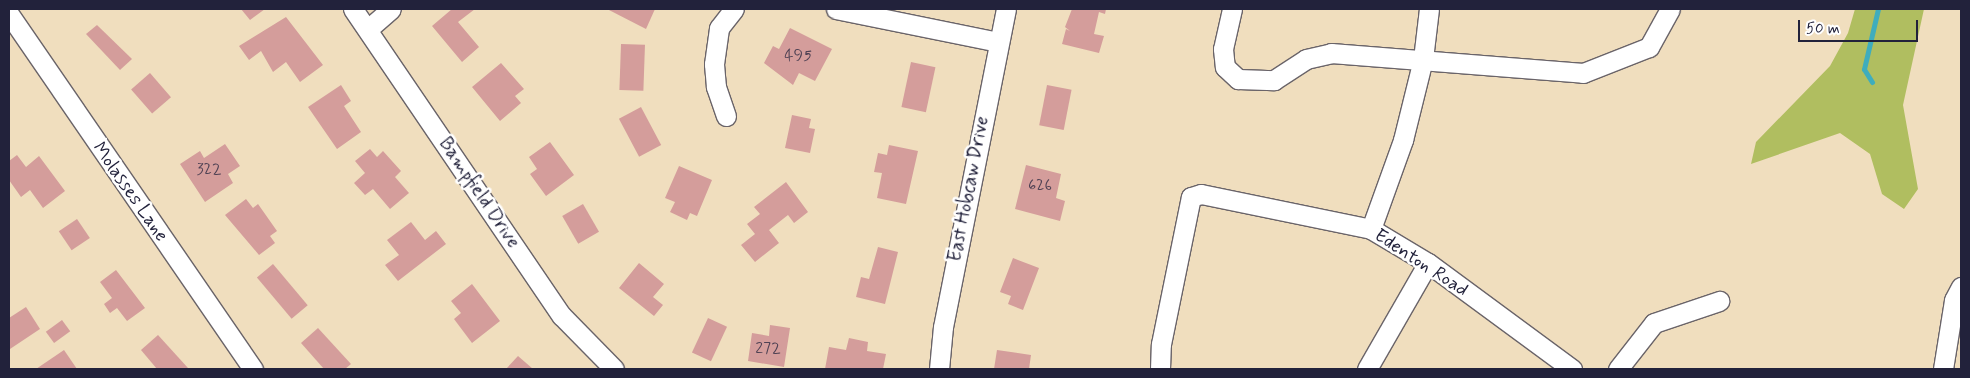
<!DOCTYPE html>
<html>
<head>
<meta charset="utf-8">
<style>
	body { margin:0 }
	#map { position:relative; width:1970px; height:378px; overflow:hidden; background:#f0debe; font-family:Mynerve,sans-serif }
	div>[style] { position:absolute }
	.green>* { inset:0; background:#b0be60 }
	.stream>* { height:5px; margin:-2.5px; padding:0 2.5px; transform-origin:2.5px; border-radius:2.5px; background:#3fadbd }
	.building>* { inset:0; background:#d49d9b; transform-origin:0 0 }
	.roads { filter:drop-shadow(1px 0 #6a6469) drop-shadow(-1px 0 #6a6469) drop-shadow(0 1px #6a6469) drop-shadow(0 -1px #6a6469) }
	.minor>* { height:19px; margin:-9.5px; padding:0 9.5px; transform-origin:9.5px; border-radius:9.5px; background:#fff }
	span { translate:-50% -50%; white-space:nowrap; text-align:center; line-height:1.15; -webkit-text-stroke:5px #fff; paint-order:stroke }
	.number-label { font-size:16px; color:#4e4153 }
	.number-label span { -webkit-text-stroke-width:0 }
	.street-label { font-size:19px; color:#22223b }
	.frame { position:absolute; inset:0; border:10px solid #22223b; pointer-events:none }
	.scale { position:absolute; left:1798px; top:20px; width:120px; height:22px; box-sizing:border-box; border:2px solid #22223b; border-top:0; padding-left:6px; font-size:15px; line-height:18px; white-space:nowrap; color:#22223b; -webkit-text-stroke:4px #fff; paint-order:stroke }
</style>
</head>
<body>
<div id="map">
	<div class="green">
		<i style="clip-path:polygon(1855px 9px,1924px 9px,1903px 105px,1918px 189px,1904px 209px,1882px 194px,1870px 154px,1840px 133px,1751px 164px,1756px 142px,1830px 66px,1848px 33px)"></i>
	</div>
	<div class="stream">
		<i style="left:1872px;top:82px;width:15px;rotate:-122deg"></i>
		<i style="left:1864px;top:69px;width:62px;rotate:-76.9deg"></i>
	</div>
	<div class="building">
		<i style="clip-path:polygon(241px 9px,265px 9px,250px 20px)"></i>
		<i style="clip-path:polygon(452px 9px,475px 9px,458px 22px,479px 47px,462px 62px,432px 26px)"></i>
		<i style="clip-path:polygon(607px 9px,655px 9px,646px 29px)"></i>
		<i style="clip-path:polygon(1072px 9px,1106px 9px,1105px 14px,1099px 12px,1094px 34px,1104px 36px,1099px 53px,1062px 44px,1066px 29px,1070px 31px,1065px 27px)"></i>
		<i style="clip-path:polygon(286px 17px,323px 65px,300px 82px,286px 62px,273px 72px,261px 51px,249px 60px,239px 46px)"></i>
		<i style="clip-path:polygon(97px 25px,132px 59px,120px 70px,86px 34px)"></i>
		<i style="clip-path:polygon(790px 28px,832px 49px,815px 81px,799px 73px,793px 85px,764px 63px,773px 46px,779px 49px)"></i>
		<i style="left:621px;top:44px;width:24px;height:46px;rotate:2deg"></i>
		<i style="left:911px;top:62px;width:25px;height:46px;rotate:12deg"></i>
		<i style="clip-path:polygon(501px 63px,524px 89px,515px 96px,521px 103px,500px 121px,472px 87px)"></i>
		<i style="left:150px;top:73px;width:32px;height:25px;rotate:49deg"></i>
		<i style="clip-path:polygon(341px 85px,351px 101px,344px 106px,361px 132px,337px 149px,308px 107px)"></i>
		<i style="left:1047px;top:85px;width:25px;height:41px;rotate:11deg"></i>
		<i style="left:641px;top:107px;width:43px;height:25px;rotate:62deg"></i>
		<i style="clip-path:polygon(792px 115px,811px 119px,809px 128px,815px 129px,810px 153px,785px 148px)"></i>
		<i style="clip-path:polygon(550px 142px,574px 175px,546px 196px,530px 174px,537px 169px,529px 157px)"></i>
		<i style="clip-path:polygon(225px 144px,240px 166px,228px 174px,233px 183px,205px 202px,180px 164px,200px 151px,204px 158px)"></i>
		<i style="clip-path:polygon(889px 145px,918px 151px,906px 204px,877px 198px,882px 173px,874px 172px,878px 153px,887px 155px)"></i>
		<i style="clip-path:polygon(370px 149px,377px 157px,383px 151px,401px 171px,395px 177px,409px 193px,390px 209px,373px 189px,365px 195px,354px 183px,365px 173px,355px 161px)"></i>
		<i style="clip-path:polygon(17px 155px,26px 167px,39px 156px,65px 191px,43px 208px,30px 190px,21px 197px,9px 180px,9px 161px)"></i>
		<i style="clip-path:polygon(1026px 165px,1061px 174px,1056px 198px,1065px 201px,1060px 221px,1015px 209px)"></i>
		<i style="clip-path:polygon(679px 166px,712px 180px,697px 216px,690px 213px,687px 220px,670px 212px,675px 202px,665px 198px)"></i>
		<i style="clip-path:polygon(786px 182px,808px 212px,794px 223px,788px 215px,769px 230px,779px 243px,755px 262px,741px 245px,755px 234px,747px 224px,760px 214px,754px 207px)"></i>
		<i style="clip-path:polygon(246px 199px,253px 208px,258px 204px,277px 231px,270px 236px,275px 243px,259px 255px,225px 215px)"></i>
		<i style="left:583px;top:204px;width:32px;height:24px;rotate:60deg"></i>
		<i style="left:77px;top:219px;width:23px;height:22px;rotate:56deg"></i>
		<i style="clip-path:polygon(411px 222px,425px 240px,436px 231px,446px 244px,398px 281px,385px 265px,399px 255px,387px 240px)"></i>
		<i style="clip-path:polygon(878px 247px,898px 252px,885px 304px,856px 297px,861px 277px,869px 279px)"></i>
		<i style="clip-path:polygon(1013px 258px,1039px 268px,1023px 310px,1008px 304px,1011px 296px,1000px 292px)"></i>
		<i style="clip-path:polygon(639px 263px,664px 284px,653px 297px,663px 305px,654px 316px,619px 288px)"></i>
		<i style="left:273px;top:264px;width:54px;height:21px;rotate:50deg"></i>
		<i style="clip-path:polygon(116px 270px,145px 308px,127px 321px,117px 308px,110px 313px,104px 304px,112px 298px,100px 282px)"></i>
		<i style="clip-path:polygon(472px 284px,500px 321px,472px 343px,454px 319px,461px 313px,451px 301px)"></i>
		<i style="clip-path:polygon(26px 307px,40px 329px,10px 349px,9px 318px)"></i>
		<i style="left:708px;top:318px;width:21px;height:38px;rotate:25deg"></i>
		<i style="left:62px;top:320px;width:14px;height:20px;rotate:54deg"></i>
		<i style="clip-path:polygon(770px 325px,790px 328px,784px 367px,748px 361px,752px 333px,769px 336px)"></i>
		<i style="clip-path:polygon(318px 328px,351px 364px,345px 369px,324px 369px,301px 343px)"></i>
		<i style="clip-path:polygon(158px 335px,188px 368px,187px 369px,157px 369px,141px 350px)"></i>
		<i style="clip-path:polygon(849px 338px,868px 342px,867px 351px,886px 354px,883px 369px,825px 369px,829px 347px,846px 350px)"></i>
		<i style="clip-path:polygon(64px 350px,77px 369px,36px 369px)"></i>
		<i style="clip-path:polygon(997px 350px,1031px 355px,1029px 369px,994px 369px)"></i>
		<i style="clip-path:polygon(518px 356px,533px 369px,506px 369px)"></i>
	</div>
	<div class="roads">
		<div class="minor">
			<i style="left:353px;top:9px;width:371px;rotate:55.8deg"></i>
			<i style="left:562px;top:316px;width:74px;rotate:45.5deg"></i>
			<i style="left:836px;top:9px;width:165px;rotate:11.5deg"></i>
			<i style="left:1232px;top:9px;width:41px;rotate:102.7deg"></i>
			<i style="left:1223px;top:49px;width:18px;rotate:84deg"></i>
			<i style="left:1225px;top:67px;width:18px;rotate:43deg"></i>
			<i style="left:1238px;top:79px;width:36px;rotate:2deg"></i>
			<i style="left:1274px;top:80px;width:38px;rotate:-33deg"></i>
			<i style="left:1306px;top:59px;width:26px;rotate:-13deg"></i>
			<i style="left:1331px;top:53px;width:253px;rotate:4.5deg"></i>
			<i style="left:1583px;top:73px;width:71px;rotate:-21.5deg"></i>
			<i style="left:1649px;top:47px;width:43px;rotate:-61.1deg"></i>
			<i style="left:9px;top:14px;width:431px;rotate:55.5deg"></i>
			<i style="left:368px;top:29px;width:30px;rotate:-41deg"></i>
			<i style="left:726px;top:116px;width:31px;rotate:-109deg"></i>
			<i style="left:716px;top:87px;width:23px;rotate:-95deg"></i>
			<i style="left:714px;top:64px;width:36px;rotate:-82deg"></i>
			<i style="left:719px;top:28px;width:24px;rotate:-52deg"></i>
			<i style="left:1371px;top:229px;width:95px;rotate:-70.2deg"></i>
			<i style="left:1403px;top:140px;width:83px;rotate:-76.1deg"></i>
			<i style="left:1423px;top:59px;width:50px;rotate:-83.2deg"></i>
			<i style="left:939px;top:369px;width:42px;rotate:-84.6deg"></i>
			<i style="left:943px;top:327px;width:324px;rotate:-78.8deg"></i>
			<i style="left:1160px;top:369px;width:25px;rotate:-88deg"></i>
			<i style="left:1161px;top:344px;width:150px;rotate:-78.5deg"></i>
			<i style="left:1191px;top:197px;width:10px;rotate:-17deg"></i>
			<i style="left:1201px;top:194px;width:174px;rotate:11.6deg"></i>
			<i style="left:1371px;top:229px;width:66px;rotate:30.8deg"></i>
			<i style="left:1428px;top:263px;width:179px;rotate:36.4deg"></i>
			<i style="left:1367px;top:369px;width:122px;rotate:-60.1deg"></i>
			<i style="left:1618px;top:369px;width:58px;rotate:-52deg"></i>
			<i style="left:1654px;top:323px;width:69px;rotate:-18.7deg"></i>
			<i style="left:1943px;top:369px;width:70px;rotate:-80.9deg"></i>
			<i style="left:1954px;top:300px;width:15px;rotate:-62deg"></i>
		</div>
	</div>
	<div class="number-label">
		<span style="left:798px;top:56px">495</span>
		<span style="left:209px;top:170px">322</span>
		<span style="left:1040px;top:186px">626</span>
		<span style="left:768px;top:349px">272</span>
	</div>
	<div class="street-label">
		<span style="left:969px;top:189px;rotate:-79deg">East Hobcaw Drive</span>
		<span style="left:130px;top:192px;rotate:55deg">Molasses Lane</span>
		<span style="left:479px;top:193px;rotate:56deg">Bampfield Drive</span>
		<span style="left:1421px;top:263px;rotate:33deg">Edenton Road</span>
	</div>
	<div class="frame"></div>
	<div class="scale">50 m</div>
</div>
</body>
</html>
